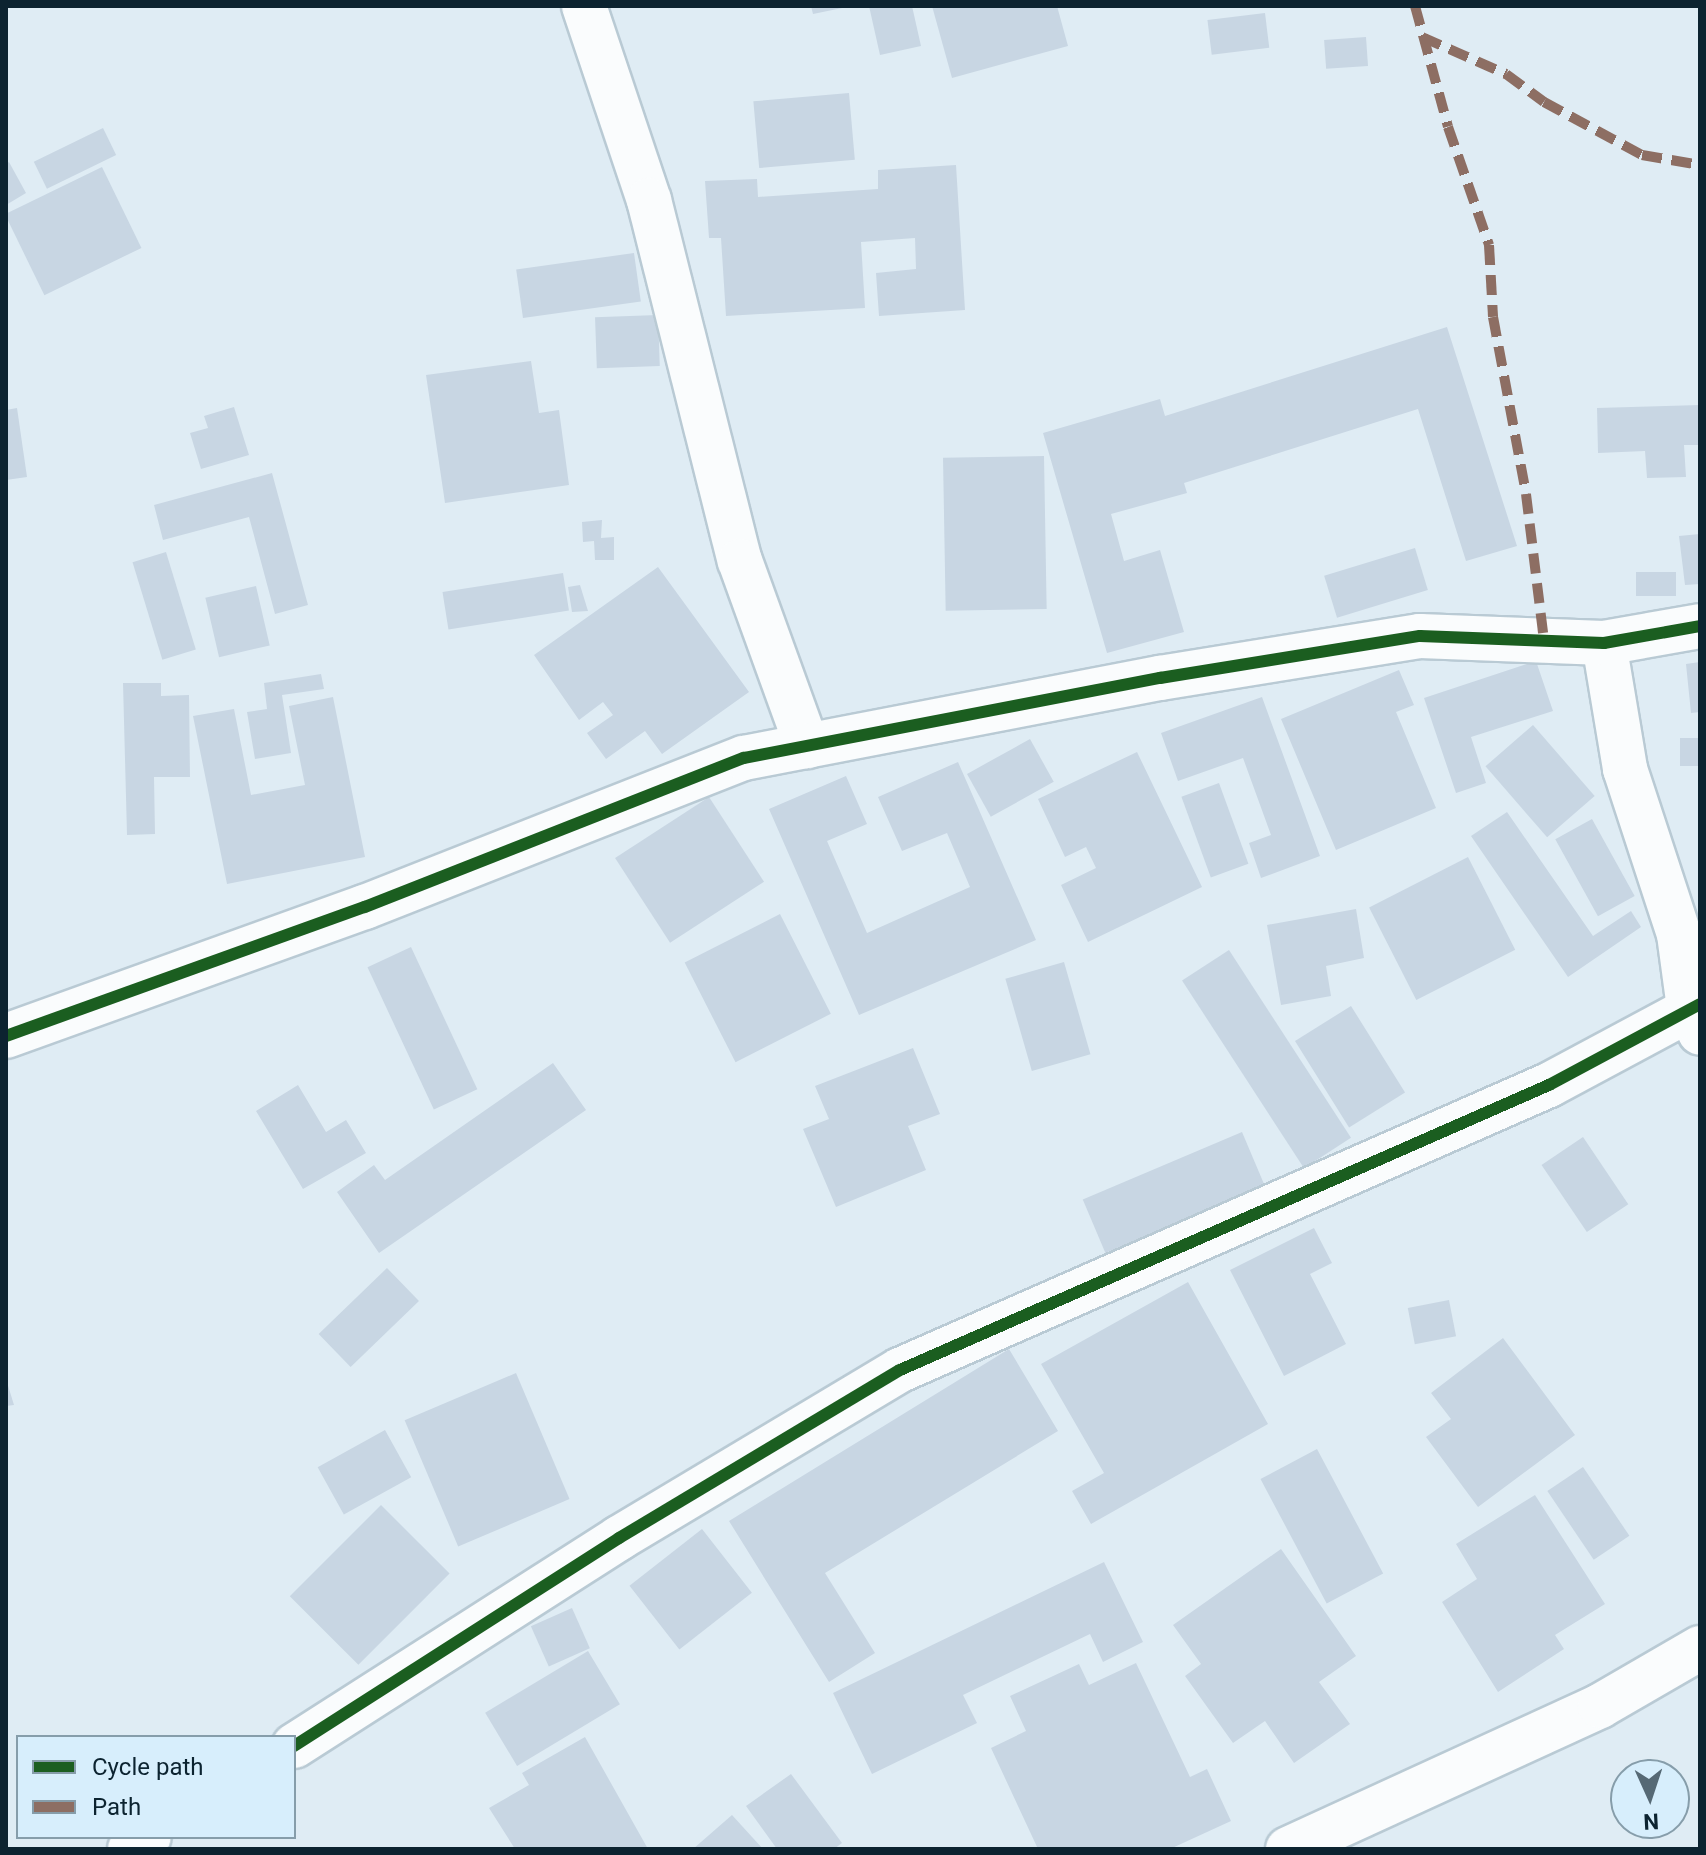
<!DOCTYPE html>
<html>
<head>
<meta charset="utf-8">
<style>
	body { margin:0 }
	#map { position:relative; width:1706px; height:1855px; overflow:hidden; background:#dfecf4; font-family:Roboto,sans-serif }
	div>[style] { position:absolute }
	.building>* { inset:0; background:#c8d6e3; transform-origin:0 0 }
	.roads { filter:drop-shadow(2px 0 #b9cad4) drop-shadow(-2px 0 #b9cad4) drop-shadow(0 2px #b9cad4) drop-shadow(0 -2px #b9cad4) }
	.minor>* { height:44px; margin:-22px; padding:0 22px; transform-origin:22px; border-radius:22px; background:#fafcfd }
	.quiet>* { height:10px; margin-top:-5px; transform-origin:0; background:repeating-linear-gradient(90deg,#8d6e63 0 20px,transparent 0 30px) }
	.cycleway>* { height:12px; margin:-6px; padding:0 6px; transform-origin:6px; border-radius:6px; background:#1b5e20 }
	span { translate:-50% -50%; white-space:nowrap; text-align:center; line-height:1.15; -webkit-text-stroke:8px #d7eefc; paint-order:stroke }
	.frame { position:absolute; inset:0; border:8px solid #0c2330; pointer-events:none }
	.legend { position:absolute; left:16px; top:1735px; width:280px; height:104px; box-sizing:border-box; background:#d7eefc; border:2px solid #869daa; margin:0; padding:10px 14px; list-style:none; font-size:24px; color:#0c2330 }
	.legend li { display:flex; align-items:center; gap:16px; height:40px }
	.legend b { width:40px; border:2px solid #869daa }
	.north { position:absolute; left:1610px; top:1759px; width:80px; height:80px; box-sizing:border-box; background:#d7eefc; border:2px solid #869daa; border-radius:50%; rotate:177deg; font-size:22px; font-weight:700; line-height:32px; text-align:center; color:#0c2330 }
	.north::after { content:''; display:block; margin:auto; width:28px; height:36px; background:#566975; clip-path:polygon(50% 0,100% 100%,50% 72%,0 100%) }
</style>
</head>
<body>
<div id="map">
	<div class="building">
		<i style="clip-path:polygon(811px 6px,847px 6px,847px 7px,813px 14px)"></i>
		<i style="clip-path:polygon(869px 6px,912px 6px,921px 46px,880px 55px)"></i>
		<i style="clip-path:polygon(932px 6px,1057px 6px,1068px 46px,952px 78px)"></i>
		<i style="left:1265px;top:13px;width:35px;height:58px;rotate:83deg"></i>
		<i style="left:1366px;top:37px;width:29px;height:42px;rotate:86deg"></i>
		<i style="left:849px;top:93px;width:67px;height:96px;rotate:85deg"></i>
		<i style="left:103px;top:128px;width:30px;height:77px;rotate:64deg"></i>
		<i style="clip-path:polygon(9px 162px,26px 193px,6px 205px,6px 164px)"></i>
		<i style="clip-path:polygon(956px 165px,965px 310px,879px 316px,876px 273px,916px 269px,915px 238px,861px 242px,865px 308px,726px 316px,721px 238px,709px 238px,705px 181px,757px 179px,758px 197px,878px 189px,878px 170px)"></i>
		<i style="left:102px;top:167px;width:90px;height:108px;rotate:64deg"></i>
		<i style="left:634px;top:253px;width:49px;height:119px;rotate:82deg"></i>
		<i style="left:658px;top:315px;width:51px;height:63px;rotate:88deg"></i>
		<i style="clip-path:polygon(1447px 327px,1517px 546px,1466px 561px,1418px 409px,1184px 483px,1187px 493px,1111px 514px,1124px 561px,1160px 550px,1184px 632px,1107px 653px,1043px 433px,1160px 399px,1165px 416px)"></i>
		<i style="clip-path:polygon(531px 361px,539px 413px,559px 410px,569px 485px,445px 503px,426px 375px)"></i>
		<i style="clip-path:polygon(1700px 405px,1700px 445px,1684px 445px,1686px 477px,1647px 478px,1645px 451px,1598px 453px,1597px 408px)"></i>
		<i style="clip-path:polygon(234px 407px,249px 455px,201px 469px,190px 433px,208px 428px,204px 416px)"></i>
		<i style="clip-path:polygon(17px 408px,27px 477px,6px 480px,6px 410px)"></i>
		<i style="left:1044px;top:456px;width:153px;height:101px;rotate:89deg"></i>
		<i style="clip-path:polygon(272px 473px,308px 605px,275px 614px,249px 517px,163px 540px,154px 505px)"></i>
		<i style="clip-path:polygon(602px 520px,601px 538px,614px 537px,614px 560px,595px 560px,594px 541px,583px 542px,582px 522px)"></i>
		<i style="clip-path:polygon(1700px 534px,1700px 584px,1685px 585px,1679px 536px)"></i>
		<i style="left:1415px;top:548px;width:44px;height:95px;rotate:73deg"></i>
		<i style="left:166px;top:552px;width:102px;height:35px;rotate:73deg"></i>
		<i style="clip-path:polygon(658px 567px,749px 692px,662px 754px,645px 731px,606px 759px,587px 733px,613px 715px,603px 702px,579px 720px,534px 655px)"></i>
		<i style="left:1636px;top:572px;width:40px;height:24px"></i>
		<i style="left:563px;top:573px;width:38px;height:122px;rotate:81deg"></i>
		<i style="clip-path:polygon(580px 585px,588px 611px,572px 612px,568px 587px)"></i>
		<i style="left:256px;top:586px;width:61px;height:52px;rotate:77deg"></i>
		<i style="clip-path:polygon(1536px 661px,1553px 711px,1471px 737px,1486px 783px,1456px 793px,1424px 698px)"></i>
		<i style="clip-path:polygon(1700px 662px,1700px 712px,1691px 713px,1686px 664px)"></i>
		<i style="clip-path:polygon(1399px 670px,1414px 705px,1396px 712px,1436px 808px,1336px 850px,1281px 719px)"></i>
		<i style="clip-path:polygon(321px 674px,324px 689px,282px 695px,291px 753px,255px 759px,247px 712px,267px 709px,264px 683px)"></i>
		<i style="clip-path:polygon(123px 683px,161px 683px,161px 696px,189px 695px,190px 777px,154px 777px,155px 834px,127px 835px)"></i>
		<i style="clip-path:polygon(333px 697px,365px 857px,227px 884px,193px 716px,234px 709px,251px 795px,305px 785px,289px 706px)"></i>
		<i style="clip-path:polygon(1262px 697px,1320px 856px,1261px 878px,1249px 843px,1271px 835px,1243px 758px,1178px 781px,1161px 733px)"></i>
		<i style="left:1533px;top:725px;width:94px;height:63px;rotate:49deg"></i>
		<i style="left:1700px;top:738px;width:28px;height:20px;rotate:90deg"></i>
		<i style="left:1030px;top:739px;width:49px;height:72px;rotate:61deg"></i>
		<i style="clip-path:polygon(1137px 752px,1202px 887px,1088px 942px,1061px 885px,1096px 868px,1086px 847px,1065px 857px,1038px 799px)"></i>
		<i style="clip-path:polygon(958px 762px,1036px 940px,859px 1015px,769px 809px,846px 776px,867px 824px,827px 841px,867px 933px,970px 887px,947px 833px,902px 851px,878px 797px)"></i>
		<i style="left:1219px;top:783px;width:86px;height:40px;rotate:70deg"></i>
		<i style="left:709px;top:797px;width:101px;height:112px;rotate:57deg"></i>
		<i style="clip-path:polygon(1507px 812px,1593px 936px,1631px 911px,1641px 927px,1568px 977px,1471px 836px)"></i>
		<i style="left:1592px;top:819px;width:88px;height:42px;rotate:61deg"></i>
		<i style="left:1468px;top:857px;width:104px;height:111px;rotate:63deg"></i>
		<i style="clip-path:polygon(1356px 909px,1364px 958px,1326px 966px,1331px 996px,1281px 1005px,1267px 925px)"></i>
		<i style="left:780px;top:914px;width:112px;height:107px;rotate:63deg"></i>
		<i style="left:411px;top:947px;width:157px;height:48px;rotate:65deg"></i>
		<i style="left:1229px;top:950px;width:224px;height:56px;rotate:57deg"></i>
		<i style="left:1064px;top:962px;width:96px;height:61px;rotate:74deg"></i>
		<i style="left:1351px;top:1006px;width:102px;height:66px;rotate:58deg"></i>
		<i style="clip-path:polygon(913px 1048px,940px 1114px,908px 1126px,926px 1170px,836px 1207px,803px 1129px,829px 1119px,815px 1086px)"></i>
		<i style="clip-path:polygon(553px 1063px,586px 1110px,379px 1253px,337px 1192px,374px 1165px,385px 1180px)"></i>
		<i style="clip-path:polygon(298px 1085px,326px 1132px,346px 1120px,366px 1153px,303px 1189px,256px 1111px)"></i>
		<i style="left:1242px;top:1132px;width:58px;height:173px;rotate:67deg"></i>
		<i style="left:1583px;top:1137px;width:81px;height:50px;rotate:56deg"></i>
		<i style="clip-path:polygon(1314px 1228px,1332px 1263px,1310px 1274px,1346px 1344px,1284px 1376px,1230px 1270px)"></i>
		<i style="left:387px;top:1268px;width:46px;height:95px;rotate:46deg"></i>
		<i style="clip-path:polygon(1188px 1282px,1268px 1424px,1091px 1524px,1072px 1491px,1104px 1473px,1041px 1364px)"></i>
		<i style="left:1449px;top:1300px;width:37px;height:42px;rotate:79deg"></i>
		<i style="clip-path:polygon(1503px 1338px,1575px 1435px,1478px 1507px,1426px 1437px,1451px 1419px,1431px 1393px)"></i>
		<i style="clip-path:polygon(1009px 1349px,1058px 1431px,825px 1573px,875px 1653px,829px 1682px,729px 1521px)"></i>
		<i style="left:516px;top:1373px;width:137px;height:121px;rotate:67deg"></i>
		<i style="clip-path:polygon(6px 1379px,14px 1405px,6px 1406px)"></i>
		<i style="left:385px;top:1430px;width:54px;height:77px;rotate:61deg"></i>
		<i style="left:1317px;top:1449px;width:141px;height:64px;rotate:62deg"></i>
		<i style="left:1583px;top:1467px;width:83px;height:43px;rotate:56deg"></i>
		<i style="clip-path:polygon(1535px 1495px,1605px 1604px,1555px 1635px,1564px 1649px,1498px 1692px,1442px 1602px,1477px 1579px,1456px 1544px)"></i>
		<i style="left:381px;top:1505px;width:97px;height:129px;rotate:45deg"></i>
		<i style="left:702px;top:1529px;width:81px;height:92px;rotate:52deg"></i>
		<i style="clip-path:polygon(1281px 1549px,1356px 1656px,1319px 1682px,1350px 1724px,1294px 1763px,1265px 1721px,1233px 1743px,1185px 1676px,1201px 1664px,1173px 1625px)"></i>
		<i style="clip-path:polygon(1104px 1562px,1143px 1642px,1103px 1662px,1090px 1634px,963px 1695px,977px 1723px,872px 1774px,833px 1693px)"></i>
		<i style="left:572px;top:1608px;width:44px;height:45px;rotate:66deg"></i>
		<i style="left:588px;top:1651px;width:62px;height:120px;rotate:59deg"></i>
		<i style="clip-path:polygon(1136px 1663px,1190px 1777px,1207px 1769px,1231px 1821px,1170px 1849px,1038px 1849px,991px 1748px,1026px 1731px,1010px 1696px,1079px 1664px,1089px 1685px)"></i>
		<i style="clip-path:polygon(585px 1737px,648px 1849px,515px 1849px,489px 1808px,529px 1785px,522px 1773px)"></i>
		<i style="clip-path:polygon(791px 1774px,842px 1843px,834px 1849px,777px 1849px,746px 1806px)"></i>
		<i style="clip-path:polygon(732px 1815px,763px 1849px,693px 1849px)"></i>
	</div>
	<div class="roads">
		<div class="minor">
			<i style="left:584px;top:6px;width:205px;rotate:71.5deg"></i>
			<i style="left:649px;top:200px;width:372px;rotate:75.9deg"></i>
			<i style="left:740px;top:561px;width:197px;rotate:70.1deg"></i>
			<i style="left:1604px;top:643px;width:128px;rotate:80.5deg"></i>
			<i style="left:1625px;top:769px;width:174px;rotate:71.9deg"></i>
			<i style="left:1679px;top:934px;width:75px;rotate:82.3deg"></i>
			<i style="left:1689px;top:1008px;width:27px;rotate:66deg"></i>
			<i style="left:6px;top:1036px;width:381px;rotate:-19.8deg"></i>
			<i style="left:365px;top:907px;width:407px;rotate:-21.5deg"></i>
			<i style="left:744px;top:758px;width:424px;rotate:-10.9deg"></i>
			<i style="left:1160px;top:678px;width:263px;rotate:-9.2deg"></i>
			<i style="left:1420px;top:636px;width:184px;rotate:2.2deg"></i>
			<i style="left:1604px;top:643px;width:97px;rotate:-10deg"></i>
			<i style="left:294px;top:1746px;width:386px;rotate:-32.6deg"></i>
			<i style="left:619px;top:1538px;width:327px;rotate:-30.9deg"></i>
			<i style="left:900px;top:1370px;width:709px;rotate:-23.71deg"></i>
			<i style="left:1549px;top:1085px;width:171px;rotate:-28.2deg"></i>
			<i style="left:130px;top:1849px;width:22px;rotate:-32deg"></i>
			<i style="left:1288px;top:1849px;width:343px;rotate:-24.6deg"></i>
			<i style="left:1600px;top:1706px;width:116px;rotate:-30.1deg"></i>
		</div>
	</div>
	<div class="quiet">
		<i style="left:1415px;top:6px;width:125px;rotate:74.7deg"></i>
		<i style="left:1448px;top:127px;width:125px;rotate:70.8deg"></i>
		<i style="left:1489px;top:245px;width:72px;rotate:86.8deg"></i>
		<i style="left:1493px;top:317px;width:180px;rotate:79.4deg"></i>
		<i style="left:1526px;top:494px;width:148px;rotate:83deg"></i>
		<i style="left:1422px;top:37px;width:92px;rotate:23.8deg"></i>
		<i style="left:1506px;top:74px;width:47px;rotate:36.4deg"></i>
		<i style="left:1544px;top:102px;width:111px;rotate:28.4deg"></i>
		<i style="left:1642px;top:155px;width:59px;rotate:9.8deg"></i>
	</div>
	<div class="cycleway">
		<i style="left:6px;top:1036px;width:381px;rotate:-19.8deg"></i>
		<i style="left:365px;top:907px;width:407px;rotate:-21.5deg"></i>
		<i style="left:744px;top:758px;width:424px;rotate:-10.9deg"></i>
		<i style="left:1160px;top:678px;width:263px;rotate:-9.2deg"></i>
		<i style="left:1420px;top:636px;width:184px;rotate:2.2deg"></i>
		<i style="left:1604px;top:643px;width:97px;rotate:-10deg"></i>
		<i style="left:294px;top:1746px;width:386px;rotate:-32.6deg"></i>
		<i style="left:619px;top:1538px;width:327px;rotate:-30.9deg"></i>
		<i style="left:900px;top:1370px;width:709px;rotate:-23.71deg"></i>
		<i style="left:1549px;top:1085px;width:171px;rotate:-28.2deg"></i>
	</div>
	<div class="frame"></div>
	<ul class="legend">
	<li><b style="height:10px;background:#1b5e20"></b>Cycle path</li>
	<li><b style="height:10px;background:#8d6e63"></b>Path</li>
	</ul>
	<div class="north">N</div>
</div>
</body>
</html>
